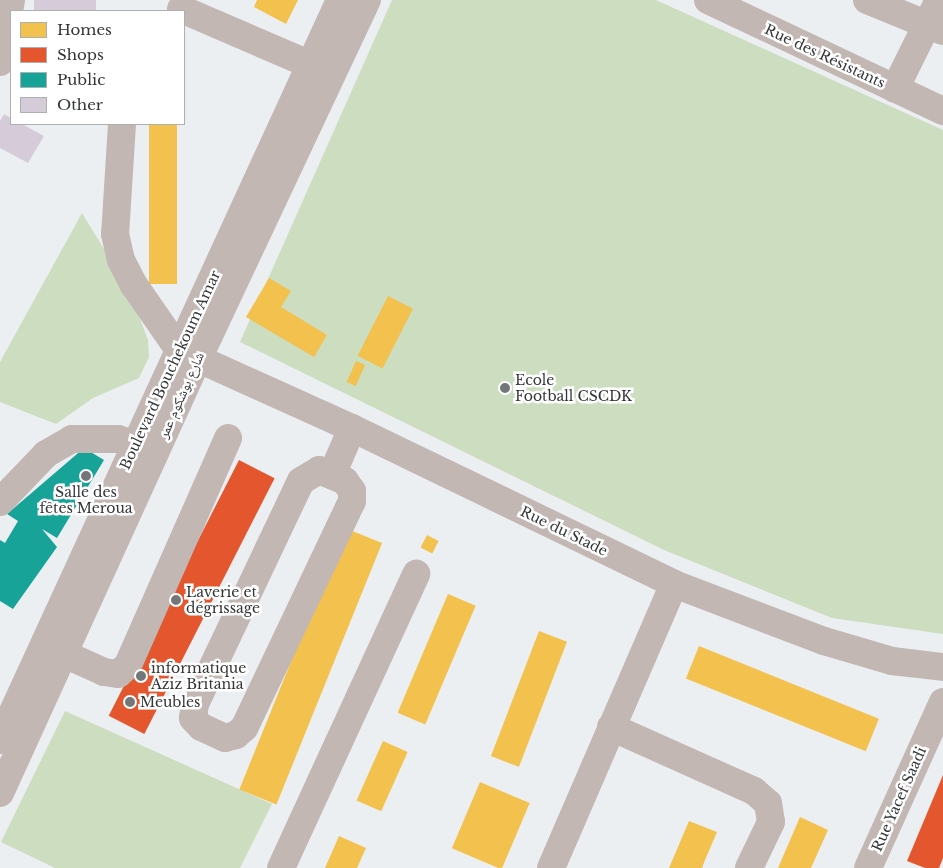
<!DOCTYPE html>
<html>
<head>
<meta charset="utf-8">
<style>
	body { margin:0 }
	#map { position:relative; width:943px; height:868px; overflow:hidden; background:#eceff2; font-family:"Libre Baskerville","Noto Naskh Arabic",serif }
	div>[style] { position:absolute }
	.green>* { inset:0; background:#cdddbf }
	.homes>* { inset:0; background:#f2c14e; transform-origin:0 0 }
	.shops>* { inset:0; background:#e4572e; transform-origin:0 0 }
	.public>* { inset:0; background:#17a398 }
	.building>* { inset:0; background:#d6ccd9; transform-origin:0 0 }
	.minor>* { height:28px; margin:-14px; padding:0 14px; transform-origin:14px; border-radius:14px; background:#c2b7b3 }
	.dots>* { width:14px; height:14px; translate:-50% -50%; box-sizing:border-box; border:2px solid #fff; border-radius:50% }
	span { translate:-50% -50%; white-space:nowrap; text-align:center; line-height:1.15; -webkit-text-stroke:5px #fff; paint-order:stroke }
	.street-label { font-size:14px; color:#343638 }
	.poi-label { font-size:14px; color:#343638 }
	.left { translate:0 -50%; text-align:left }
	.legend { position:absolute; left:10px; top:10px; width:175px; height:115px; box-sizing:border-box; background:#fff; border:1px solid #aeafaf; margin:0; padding:6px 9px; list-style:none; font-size:15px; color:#343638 }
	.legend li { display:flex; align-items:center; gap:10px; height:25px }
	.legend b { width:25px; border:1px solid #aeafaf }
</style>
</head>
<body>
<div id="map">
	<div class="green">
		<i style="clip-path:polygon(392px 0,656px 0,943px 130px,943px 634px,832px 618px,664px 550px,240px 342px)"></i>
		<i style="clip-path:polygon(82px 213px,130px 292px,148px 340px,149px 357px,139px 378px,93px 398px,56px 424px,0 402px,0 362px)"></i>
		<i style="clip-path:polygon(65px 711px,272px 804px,240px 868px,55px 868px,1px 842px)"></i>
	</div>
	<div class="homes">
		<i style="clip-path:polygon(257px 0,298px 0,286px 24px,254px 7px)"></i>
		<i style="left:149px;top:124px;width:28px;height:160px"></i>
		<i style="clip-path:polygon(269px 278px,291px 291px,281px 307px,327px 335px,314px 357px,246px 317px)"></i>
		<i style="left:388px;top:296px;width:28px;height:67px;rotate:27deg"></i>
		<i style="left:356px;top:361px;width:10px;height:23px;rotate:24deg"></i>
		<i style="left:345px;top:528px;width:40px;height:282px;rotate:22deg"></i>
		<i style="left:427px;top:535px;width:13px;height:14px;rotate:27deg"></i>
		<i style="left:448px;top:594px;width:30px;height:129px;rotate:23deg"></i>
		<i style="left:539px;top:631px;width:30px;height:134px;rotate:21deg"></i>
		<i style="left:699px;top:646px;width:194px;height:35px;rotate:22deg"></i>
		<i style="left:383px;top:741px;width:27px;height:65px;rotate:24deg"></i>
		<i style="left:480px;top:782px;width:54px;height:72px;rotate:23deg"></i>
		<i style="clip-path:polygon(800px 817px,828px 830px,811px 868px,778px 868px)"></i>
		<i style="clip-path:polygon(689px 821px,717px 832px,705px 860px,702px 868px,669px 868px)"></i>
		<i style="clip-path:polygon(339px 836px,366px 848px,357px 868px,325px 868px)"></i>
	</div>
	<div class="shops">
		<i style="left:239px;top:460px;width:40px;height:287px;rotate:27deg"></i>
		<i style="clip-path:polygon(943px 775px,943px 858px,939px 868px,925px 868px,907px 861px)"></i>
	</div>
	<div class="public">
		<i style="clip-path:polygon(84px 448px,104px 460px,57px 538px,42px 529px,57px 547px,13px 609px,0 601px,0 540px,5px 543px,18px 521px,7px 514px)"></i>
	</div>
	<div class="building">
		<i style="left:34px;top:0;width:62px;height:11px"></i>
		<i style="clip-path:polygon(4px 114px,11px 118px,11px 124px,22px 124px,44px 136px,28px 163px,0 148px,0 121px)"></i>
	</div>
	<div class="minor">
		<i style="left:708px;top:0;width:260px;rotate:25.3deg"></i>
		<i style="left:867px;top:0;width:82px;rotate:22.2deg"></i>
		<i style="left:181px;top:9px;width:142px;rotate:23.3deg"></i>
		<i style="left:0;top:62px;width:63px;rotate:-79.9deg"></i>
		<i style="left:895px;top:89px;width:99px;rotate:-63.7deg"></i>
		<i style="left:122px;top:124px;width:110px;rotate:93.6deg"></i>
		<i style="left:115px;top:234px;width:27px;rotate:77deg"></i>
		<i style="left:121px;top:260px;width:28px;rotate:63deg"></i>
		<i style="left:134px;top:285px;width:79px;rotate:55.3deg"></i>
		<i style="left:179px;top:350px;width:190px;rotate:24.3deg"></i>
		<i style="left:352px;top:428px;width:358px;rotate:25.8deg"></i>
		<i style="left:674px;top:584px;width:160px;rotate:20.8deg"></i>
		<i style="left:824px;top:641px;width:71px;rotate:16.4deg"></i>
		<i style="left:892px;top:661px;width:51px;rotate:6.7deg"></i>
		<i style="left:319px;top:470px;width:28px;rotate:23deg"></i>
		<i style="left:345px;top:481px;width:12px;rotate:55deg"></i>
		<i style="left:352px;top:491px;width:10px;rotate:90deg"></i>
		<i style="left:352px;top:501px;width:251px;rotate:115.4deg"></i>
		<i style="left:244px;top:728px;width:11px;rotate:139deg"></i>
		<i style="left:236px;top:735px;width:11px;rotate:165deg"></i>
		<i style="left:225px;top:738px;width:26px;rotate:-155deg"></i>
		<i style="left:201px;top:727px;width:12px;rotate:-132deg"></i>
		<i style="left:193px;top:718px;width:14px;rotate:-82deg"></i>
		<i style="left:195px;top:704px;width:247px;rotate:-64.6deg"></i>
		<i style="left:301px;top:481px;width:21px;rotate:-31deg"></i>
		<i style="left:332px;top:475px;width:51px;rotate:-66.9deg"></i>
		<i style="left:0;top:502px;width:66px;rotate:-46.2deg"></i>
		<i style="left:46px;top:454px;width:30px;rotate:-30deg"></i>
		<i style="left:72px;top:439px;width:46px"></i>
		<i style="left:118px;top:439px;width:19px;rotate:18deg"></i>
		<i style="left:64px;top:654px;width:44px;rotate:24.2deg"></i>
		<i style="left:104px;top:672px;width:14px;rotate:8deg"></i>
		<i style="left:118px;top:674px;width:13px;rotate:-42deg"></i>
		<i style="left:128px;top:665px;width:248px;rotate:-66.2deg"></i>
		<i style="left:611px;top:727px;width:157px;rotate:24.1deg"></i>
		<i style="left:754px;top:791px;width:18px;rotate:41deg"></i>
		<i style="left:768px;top:803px;width:19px;rotate:81deg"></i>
		<i style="left:771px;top:822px;width:51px;rotate:115.6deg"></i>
		<i style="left:0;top:740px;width:814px;rotate:-65.32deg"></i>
		<i style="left:0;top:793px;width:477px;rotate:-65.5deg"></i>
		<i style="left:198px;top:359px;width:397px;rotate:-64.8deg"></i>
		<i style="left:281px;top:868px;width:324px;rotate:-65.3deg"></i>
		<i style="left:551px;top:868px;width:309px;rotate:-66.6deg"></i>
		<i style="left:868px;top:868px;width:182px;rotate:-65.7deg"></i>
	</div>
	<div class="dots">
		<i style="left:505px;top:388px;background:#747779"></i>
		<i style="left:86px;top:476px;background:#747779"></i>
		<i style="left:176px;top:600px;background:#747779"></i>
		<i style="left:141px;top:676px;background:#747779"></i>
		<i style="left:130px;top:702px;background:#747779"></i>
	</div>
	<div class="street-label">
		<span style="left:825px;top:56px;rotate:25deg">Rue des Résistants</span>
		<span style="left:170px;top:370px;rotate:-65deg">Boulevard Bouchekoum Amar</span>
		<span style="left:181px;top:395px;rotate:-66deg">شارع بوشكوم عمر</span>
		<span style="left:564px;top:531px;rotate:26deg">Rue du Stade</span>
		<span style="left:899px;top:799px;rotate:-66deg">Rue Yacef Saadi</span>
	</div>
	<div class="poi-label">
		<span class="left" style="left:515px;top:388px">Ecole<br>Football CSCDK</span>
		<span style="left:86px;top:500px">Salle des<br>fêtes Meroua</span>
		<span class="left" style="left:186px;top:600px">Laverie et<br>dégrissage</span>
		<span class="left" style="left:151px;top:676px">informatique<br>Aziz Britania</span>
		<span class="left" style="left:140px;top:702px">Meubles</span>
	</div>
	<ul class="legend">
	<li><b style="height:14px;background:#f2c14e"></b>Homes</li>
	<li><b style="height:14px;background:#e4572e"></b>Shops</li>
	<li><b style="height:14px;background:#17a398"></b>Public</li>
	<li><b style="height:14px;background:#d6ccd9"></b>Other</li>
	</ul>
</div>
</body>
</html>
